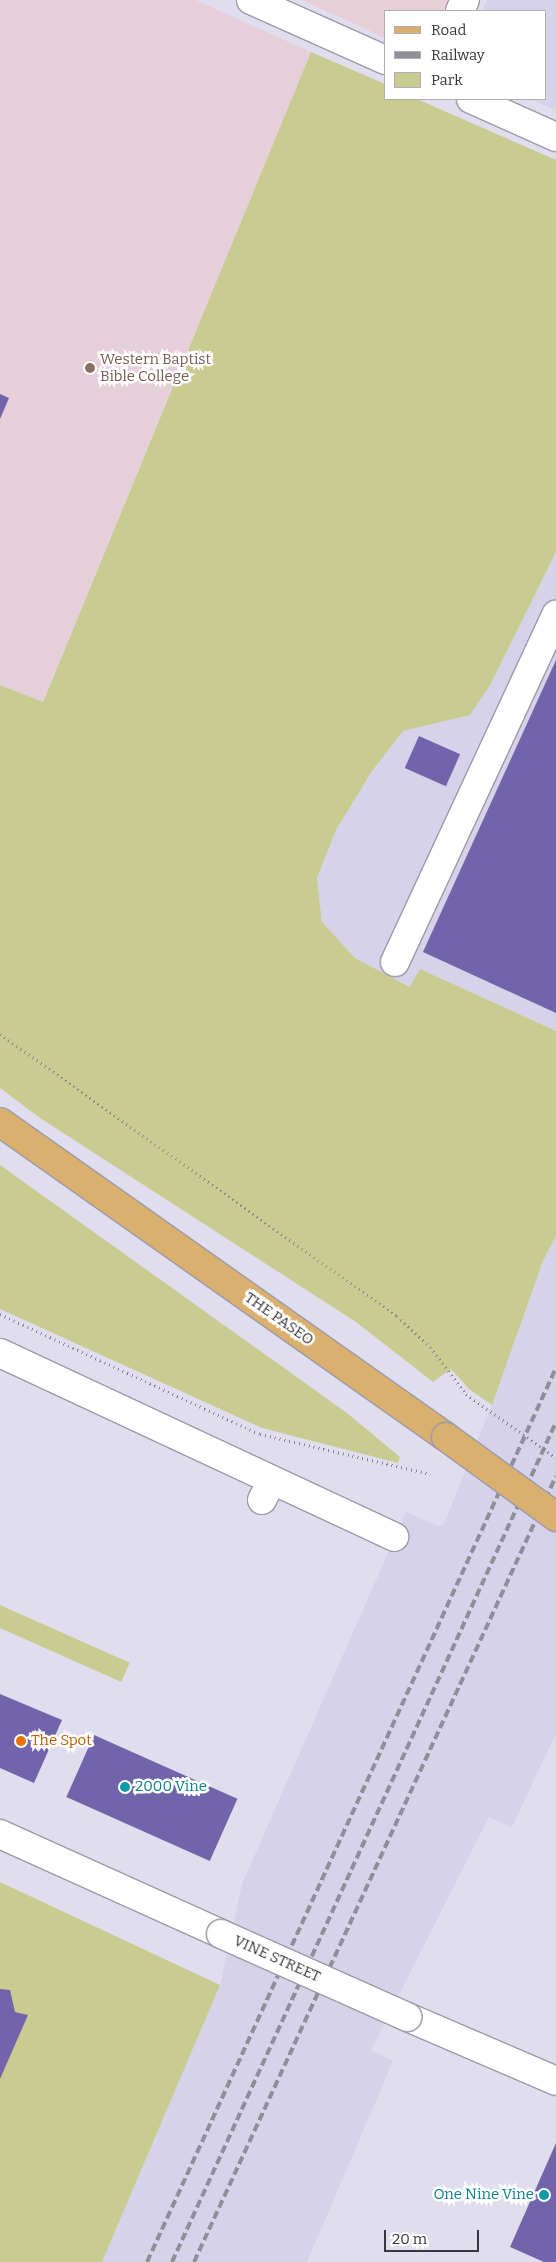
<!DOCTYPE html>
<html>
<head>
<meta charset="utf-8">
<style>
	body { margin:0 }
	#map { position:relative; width:556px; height:2262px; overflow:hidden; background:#e0deee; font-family:Bitter,serif }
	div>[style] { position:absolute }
	.commercial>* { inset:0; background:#e7cfd8 }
	.built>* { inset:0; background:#d5d2e9 }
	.education>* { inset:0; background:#e7cfda }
	.green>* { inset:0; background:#c8cc91; transform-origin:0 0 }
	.building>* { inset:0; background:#7264aa; transform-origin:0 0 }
	.path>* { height:3px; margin-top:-1.5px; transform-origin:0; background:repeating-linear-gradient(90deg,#85838e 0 1px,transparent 0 5px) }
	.roads { filter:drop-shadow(1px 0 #9c9aa8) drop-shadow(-1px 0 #9c9aa8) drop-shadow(0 1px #9c9aa8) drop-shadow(0 -1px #9c9aa8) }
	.minor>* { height:28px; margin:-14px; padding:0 14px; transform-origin:14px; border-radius:14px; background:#fff }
	.major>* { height:28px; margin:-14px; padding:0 14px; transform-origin:14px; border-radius:14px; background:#dab06e }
	.rail>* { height:4px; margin-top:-2px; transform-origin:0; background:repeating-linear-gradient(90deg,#8f8e99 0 8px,transparent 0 12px) }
	.path-bridge>* { height:3px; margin-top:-1.5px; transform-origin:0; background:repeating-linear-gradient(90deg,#85838e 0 1px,transparent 0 5px) }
	.bridges { filter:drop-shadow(1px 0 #9c9aa8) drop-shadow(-1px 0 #9c9aa8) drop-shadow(0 1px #9c9aa8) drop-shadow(0 -1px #9c9aa8) }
	.minor-bridge>* { height:28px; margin:-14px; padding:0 14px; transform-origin:14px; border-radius:14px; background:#fff }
	.major-bridge>* { height:28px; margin:-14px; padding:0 14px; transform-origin:14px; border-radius:14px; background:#dab06e }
	.dots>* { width:14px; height:14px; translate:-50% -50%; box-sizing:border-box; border:2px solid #fff; border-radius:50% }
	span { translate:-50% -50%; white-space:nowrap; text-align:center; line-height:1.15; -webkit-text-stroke:5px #fff; paint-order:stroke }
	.education-label { font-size:15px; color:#785e54 }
	.left { translate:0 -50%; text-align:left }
	.street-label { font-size:15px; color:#38373d }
	.food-label { font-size:15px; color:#c56008 }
	.culture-label { font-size:15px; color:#0d838f }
	.right { translate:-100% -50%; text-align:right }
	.legend { position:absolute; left:384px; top:10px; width:162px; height:90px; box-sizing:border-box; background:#fff; border:1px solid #afafb1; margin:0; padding:6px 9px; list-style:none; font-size:15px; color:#38373d }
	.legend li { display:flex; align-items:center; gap:10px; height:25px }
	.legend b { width:25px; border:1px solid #afafb1 }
	.scale { position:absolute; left:384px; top:2230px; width:95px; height:22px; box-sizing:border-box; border:2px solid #38373d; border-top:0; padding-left:6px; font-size:15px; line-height:18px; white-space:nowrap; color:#38373d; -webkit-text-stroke:4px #fff; paint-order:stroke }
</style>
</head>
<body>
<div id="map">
	<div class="commercial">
		<i style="clip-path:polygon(302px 0,449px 0,443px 11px,385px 11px,385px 38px)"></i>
	</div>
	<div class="built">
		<i style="clip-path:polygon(487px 0,556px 0,556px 110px,530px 99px,545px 99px,545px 11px,482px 11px)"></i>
		<i style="clip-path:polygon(556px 552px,556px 1031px,420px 969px,411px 987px,355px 958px,322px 922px,317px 878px,336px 830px,372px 771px,403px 731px,470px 715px,490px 685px)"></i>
		<i style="clip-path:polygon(556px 1237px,556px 1733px,512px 1827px,489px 1817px,371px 2050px,393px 2061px,307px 2262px,102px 2262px,220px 1985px,242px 1884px,406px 1512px,438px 1526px,444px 1524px,495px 1397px,543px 1261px)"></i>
	</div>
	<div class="education">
		<i style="clip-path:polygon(0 0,196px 0,311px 52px,42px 703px,0 685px)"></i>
	</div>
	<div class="green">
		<i style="clip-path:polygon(311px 52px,385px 84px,385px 99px,417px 99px,556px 160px,556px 552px,490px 685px,470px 715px,403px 731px,372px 771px,336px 830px,317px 878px,322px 922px,355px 958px,410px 987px,420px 969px,556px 1031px,556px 1236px,543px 1261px,492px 1405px,469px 1389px,451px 1369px,433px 1382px,356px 1322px,40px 1118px,0 1088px,0 685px,43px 702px)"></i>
		<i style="clip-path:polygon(0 1165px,347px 1413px,400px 1457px,398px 1463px,262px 1428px,0 1309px)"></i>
		<i style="left:0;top:1605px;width:142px;height:21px;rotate:24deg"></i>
		<i style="clip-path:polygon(0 1882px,220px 1985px,102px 2262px,0 2262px)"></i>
	</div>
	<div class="building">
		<i style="clip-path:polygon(0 394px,9px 398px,0 419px)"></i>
		<i style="clip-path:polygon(556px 660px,556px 1013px,423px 952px)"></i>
		<i style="left:419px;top:736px;width:45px;height:35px;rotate:24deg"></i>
		<i style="clip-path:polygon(0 1694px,62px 1720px,34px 1783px,0 1768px)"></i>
		<i style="left:94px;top:1735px;width:157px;height:68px;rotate:24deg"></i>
		<i style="clip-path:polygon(0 1989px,10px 1990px,15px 2012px,28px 2015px,0 2079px)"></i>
		<i style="clip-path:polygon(556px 2143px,556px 2262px,544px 2262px,510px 2247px)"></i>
	</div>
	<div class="path">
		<i style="left:0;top:1034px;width:487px;rotate:35.4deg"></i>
		<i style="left:397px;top:1316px;width:45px;rotate:43.2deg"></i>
		<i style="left:430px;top:1347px;width:59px;rotate:52.5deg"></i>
		<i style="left:0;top:1314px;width:286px;rotate:24.8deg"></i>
		<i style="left:260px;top:1434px;width:175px;rotate:13.2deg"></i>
	</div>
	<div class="roads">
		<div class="minor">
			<i style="left:251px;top:0;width:147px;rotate:24.1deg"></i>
			<i style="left:460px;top:11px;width:12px;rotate:-66deg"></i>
			<i style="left:471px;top:99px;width:93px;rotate:24.1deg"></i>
			<i style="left:395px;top:962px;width:383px;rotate:-65.1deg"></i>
			<i style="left:0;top:1353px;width:435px;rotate:25deg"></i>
			<i style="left:262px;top:1500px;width:22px;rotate:-63deg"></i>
			<i style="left:0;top:1834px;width:243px;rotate:24.3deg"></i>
			<i style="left:407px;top:2017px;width:162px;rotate:23.2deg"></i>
		</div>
		<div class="major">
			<i style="left:0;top:1122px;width:546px;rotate:35.23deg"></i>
		</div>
	</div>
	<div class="rail">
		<i style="left:147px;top:2262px;width:983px;rotate:-65.42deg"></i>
		<i style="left:172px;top:2262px;width:924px;rotate:-65.43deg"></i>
		<i style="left:194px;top:2262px;width:865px;rotate:-65.27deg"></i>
	</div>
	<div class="path-bridge">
		<i style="left:466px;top:1394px;width:110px;rotate:35.4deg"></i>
	</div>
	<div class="bridges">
		<div class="minor-bridge">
			<i style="left:221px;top:1934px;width:204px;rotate:24deg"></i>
		</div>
		<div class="major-bridge">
			<i style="left:446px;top:1437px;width:136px;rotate:36deg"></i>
		</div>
	</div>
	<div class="dots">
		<i style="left:90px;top:368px;background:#8d6e63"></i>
		<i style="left:21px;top:1741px;background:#e8710a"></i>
		<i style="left:125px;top:1787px;background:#0f9aa8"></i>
		<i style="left:544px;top:2195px;background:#0f9aa8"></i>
	</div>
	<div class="education-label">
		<span class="left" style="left:100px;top:368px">Western Baptist<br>Bible College</span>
	</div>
	<div class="street-label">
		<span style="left:279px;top:1319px;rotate:35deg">THE PASEO</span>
		<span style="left:277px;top:1959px;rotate:24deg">VINE STREET</span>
	</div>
	<div class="food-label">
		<span class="left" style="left:31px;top:1741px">The Spot</span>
	</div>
	<div class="culture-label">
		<span class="left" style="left:135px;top:1787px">2000 Vine</span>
		<span class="right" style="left:534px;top:2195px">One Nine Vine</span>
	</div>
	<ul class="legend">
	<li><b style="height:6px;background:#dab06e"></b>Road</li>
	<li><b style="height:6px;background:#8f8e99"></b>Railway</li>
	<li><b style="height:14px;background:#c8cc91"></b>Park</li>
	</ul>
	<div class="scale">20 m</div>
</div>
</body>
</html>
